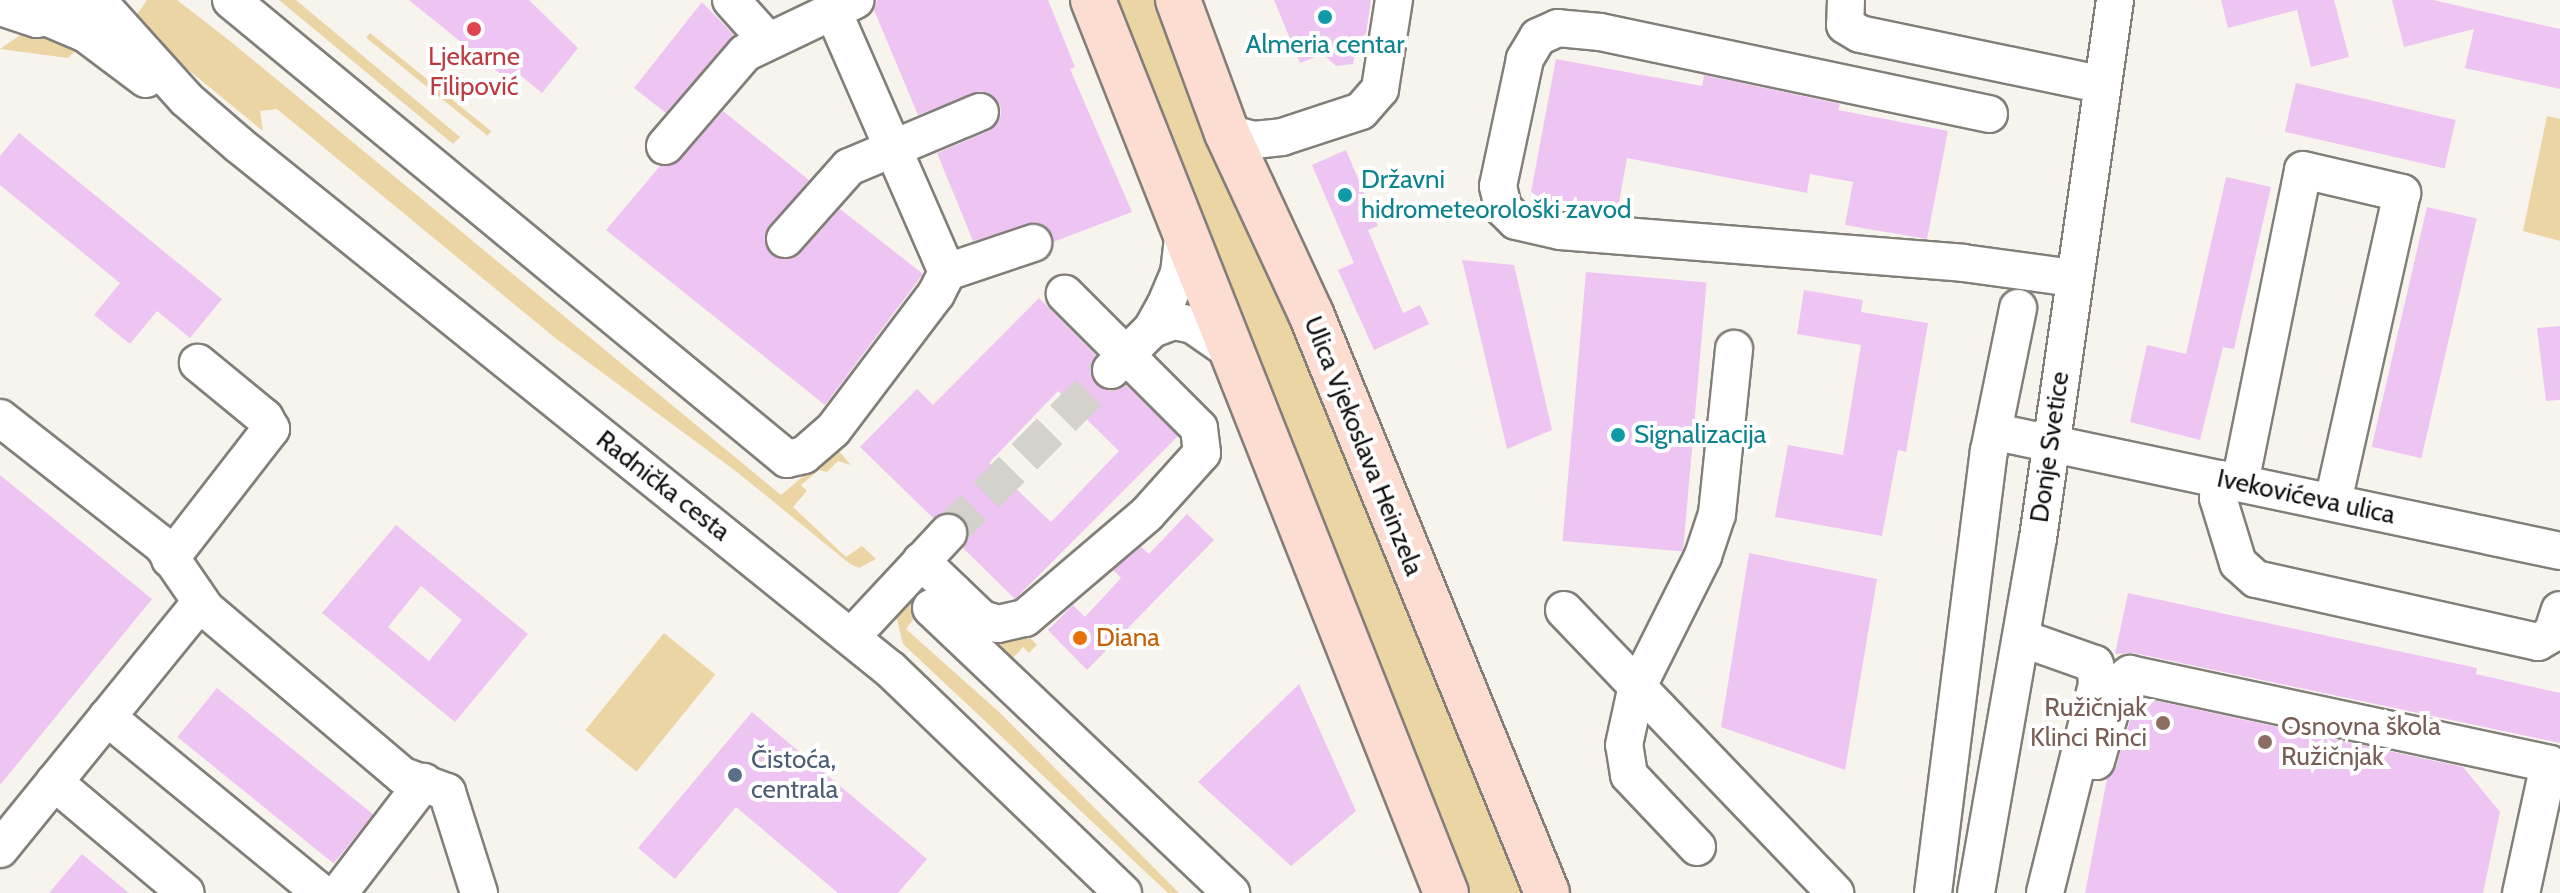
<!DOCTYPE html>
<html>
<head>
<meta charset="utf-8">
<style>
	body { margin:0 }
	#map { position:relative; width:2560px; height:893px; overflow:hidden; background:#f7f4ed; font-family:Cabin,sans-serif }
	div>[style] { position:absolute }
	.green>* { inset:0; background:#ebd5a5; transform-origin:0 0 }
	.building>* { inset:0; background:#eec4f3; transform-origin:0 0 }
	.minor-tunnel>* { height:36px; margin-top:-18px; transform-origin:0; background:repeating-linear-gradient(90deg,#d4d2cc 0 36px,transparent 0 54px) }
	.roads { filter:drop-shadow(2px 0 #827f79) drop-shadow(-2px 0 #827f79) drop-shadow(0 2px #827f79) drop-shadow(0 -2px #827f79) }
	.minor>* { height:36px; margin:-18px; padding:0 18px; transform-origin:18px; border-radius:18px; background:#fff }
	.major>* { height:44px; margin:-22px; padding:0 22px; transform-origin:22px; border-radius:22px; background:#fddcd1 }
	.dots>* { width:22px; height:22px; translate:-50% -50%; box-sizing:border-box; border:4px solid #fff; border-radius:50% }
	span { translate:-50% -50%; white-space:nowrap; text-align:center; line-height:1.15; -webkit-text-stroke:8px #fff; paint-order:stroke }
	.culture-label { font-size:26px; color:#0d838f }
	.left { translate:0 -50%; text-align:left }
	.health-label { font-size:26px; color:#be3a42 }
	.street-label { font-size:26px; color:#11100e }
	.food-label { font-size:26px; color:#c56008 }
	.education-label { font-size:26px; color:#785e54 }
	.right { translate:-100% -50%; text-align:right }
	.service-label { font-size:26px; color:#4e5e75 }
</style>
</head>
<body>
<div id="map">
	<div class="green">
		<i style="clip-path:polygon(147px 0,177px 0,230px 41px,781px 495px,836px 448px,851px 465px,838px 461px,827px 472px,819px 470px,801px 485px,807px 491px,793px 507px,846px 557px,862px 546px,876px 559px,859px 568px,850px 564px,737px 472px,554px 337px,277px 109px,260px 111px,263px 131px,131px 23px)"></i>
		<i style="clip-path:polygon(279px 0,296px 0,460px 137px,453px 144px)"></i>
		<i style="clip-path:polygon(1116px 0,1155px 0,1533px 893px,1469px 893px)"></i>
		<i style="clip-path:polygon(26px 31px,80px 46px,68px 58px,0 49px)"></i>
		<i style="left:370px;top:33px;width:156px;height:6px;rotate:39deg"></i>
		<i style="clip-path:polygon(2547px 116px,2560px 119px,2560px 241px,2523px 231px)"></i>
		<i style="clip-path:polygon(918px 589px,1021px 629px,1037px 645px,1029px 653px,1023px 647px,1010px 661px,916px 616px,906px 629px,999px 712px,1179px 893px,1168px 893px,903px 644px,896px 615px)"></i>
		<i style="left:664px;top:633px;width:66px;height:125px;rotate:39deg"></i>
	</div>
	<div class="building">
		<i style="clip-path:polygon(409px 0,529px 0,578px 48px,542px 93px,520px 75px,513px 84px)"></i>
		<i style="clip-path:polygon(877px 0,1048px 0,1075px 67px,1070px 69px,1132px 212px,1053px 242px,1047px 228px,1036px 222px,973px 241px,937px 153px,989px 131px,1001px 115px,1000px 105px,982px 91px,918px 115px,874px 10px)"></i>
		<i style="clip-path:polygon(1274px 0,1371px 0,1366px 34px,1358px 38px,1353px 64px,1336px 66px,1323px 54px,1300px 63px)"></i>
		<i style="clip-path:polygon(2221px 0,2334px 0,2349px 57px,2311px 67px,2297px 10px,2228px 28px)"></i>
		<i style="clip-path:polygon(2392px 0,2433px 0,2560px 29px,2560px 89px,2465px 68px,2474px 29px,2404px 47px)"></i>
		<i style="clip-path:polygon(702px 2px,734px 35px,666px 113px,634px 88px)"></i>
		<i style="clip-path:polygon(1556px 59px,1702px 86px,1704px 75px,1840px 104px,1838px 110px,1948px 131px,1927px 239px,1845px 225px,1853px 182px,1810px 174px,1807px 193px,1627px 158px,1617px 214px,1530px 197px)"></i>
		<i style="left:2296px;top:83px;width:164px;height:50px;rotate:13deg"></i>
		<i style="clip-path:polygon(723px 111px,809px 180px,765px 234px,772px 255px,791px 259px,800px 253px,840px 209px,923px 274px,825px 405px,606px 230px,660px 166px,680px 160px)"></i>
		<i style="clip-path:polygon(19px 133px,222px 299px,190px 338px,157px 311px,130px 344px,94px 315px,120px 283px,0 185px,0 156px)"></i>
		<i style="clip-path:polygon(1346px 150px,1378px 226px,1368px 230px,1403px 313px,1420px 305px,1429px 324px,1374px 350px,1338px 270px,1354px 263px,1312px 165px)"></i>
		<i style="clip-path:polygon(2226px 177px,2271px 187px,2234px 349px,2223px 347px,2200px 440px,2130px 422px,2147px 345px,2186px 354px)"></i>
		<i style="left:2427px;top:207px;width:51px;height:246px;rotate:13deg"></i>
		<i style="clip-path:polygon(1462px 260px,1514px 265px,1552px 430px,1507px 449px)"></i>
		<i style="left:1586px;top:272px;width:121px;height:270px;rotate:5deg"></i>
		<i style="clip-path:polygon(1804px 290px,1863px 300px,1861px 312px,1928px 323px,1906px 452px,1898px 450px,1882px 536px,1775px 517px,1788px 445px,1843px 455px,1861px 345px,1797px 334px)"></i>
		<i style="clip-path:polygon(evenodd,1039px 298px,1096px 355px,1091px 375px,1097px 385px,1116px 390px,1126px 385px,1178px 436px,1015px 599px,963px 548px,969px 537px,963px 518px,952px 512px,933px 518px,860px 447px,917px 389px,933px 405px,1039px 298px,1058px 391px,1119px 451px,1051px 522px,989px 463px,1058px 391px)"></i>
		<i style="clip-path:polygon(2560px 326px,2560px 400px,2546px 401px,2537px 328px)"></i>
		<i style="clip-path:polygon(0 475px,152px 599px,0 785px)"></i>
		<i style="clip-path:polygon(1187px 514px,1214px 540px,1087px 670px,1048px 630px,1073px 605px,1085px 617px,1121px 578px,1113px 570px,1141px 547px,1149px 554px)"></i>
		<i style="clip-path:polygon(evenodd,396px 525px,528px 634px,455px 722px,322px 613px,396px 525px,421px 586px,462px 620px,429px 661px,388px 627px,421px 586px)"></i>
		<i style="clip-path:polygon(1749px 553px,1877px 579px,1845px 770px,1721px 727px)"></i>
		<i style="clip-path:polygon(2128px 593px,2477px 668px,2476px 674px,2560px 693px,2560px 743px,2134px 653px,2115px 654px)"></i>
		<i style="clip-path:polygon(1299px 684px,1356px 811px,1291px 866px,1198px 782px)"></i>
		<i style="left:217px;top:688px;width:201px;height:63px;rotate:39deg"></i>
		<i style="clip-path:polygon(2143px 698px,2463px 767px,2500px 812px,2483px 893px,2085px 893px,2107px 779px,2116px 767px,2132px 714px)"></i>
		<i style="clip-path:polygon(752px 712px,927px 859px,898px 893px,838px 893px,736px 807px,675px 879px,638px 848px)"></i>
		<i style="clip-path:polygon(82px 854px,129px 893px,49px 893px)"></i>
	</div>
	<div class="minor-tunnel">
		<i style="left:948px;top:533px;width:231px;rotate:-45deg"></i>
	</div>
	<div class="roads">
		<div class="minor">
			<i style="left:97px;top:0;width:133px;rotate:48deg"></i>
			<i style="left:186px;top:99px;width:70px;rotate:41deg"></i>
			<i style="left:239px;top:145px;width:837px;rotate:38.84deg"></i>
			<i style="left:891px;top:670px;width:322px;rotate:43.9deg"></i>
			<i style="left:231px;top:0;width:721px;rotate:39.54deg"></i>
			<i style="left:787px;top:459px;width:17px;rotate:-13deg"></i>
			<i style="left:804px;top:455px;width:38px;rotate:-41deg"></i>
			<i style="left:833px;top:430px;width:171px;rotate:-52.9deg"></i>
			<i style="left:936px;top:294px;width:25px;rotate:-63deg"></i>
			<i style="left:947px;top:272px;width:285px;rotate:-113.6deg"></i>
			<i style="left:833px;top:11px;width:25px;rotate:-26deg"></i>
			<i style="left:731px;top:0;width:54px;rotate:48deg"></i>
			<i style="left:1846px;top:0;width:25px;rotate:92deg"></i>
			<i style="left:1845px;top:25px;width:17px;rotate:31deg"></i>
			<i style="left:1860px;top:34px;width:245px;rotate:11.8deg"></i>
			<i style="left:0;top:7px;width:39px;rotate:18deg"></i>
			<i style="left:37px;top:19px;width:36px;rotate:-18deg"></i>
			<i style="left:48px;top:18px;width:41px;rotate:22.8deg"></i>
			<i style="left:86px;top:34px;width:75px;rotate:36.9deg"></i>
			<i style="left:1989px;top:114px;width:398px;rotate:-168.1deg"></i>
			<i style="left:1600px;top:32px;width:42px;rotate:-174.6deg"></i>
			<i style="left:1558px;top:28px;width:22px;rotate:156deg"></i>
			<i style="left:1538px;top:37px;width:26px;rotate:121deg"></i>
			<i style="left:1525px;top:59px;width:130px;rotate:102deg"></i>
			<i style="left:1498px;top:186px;width:23px;rotate:77deg"></i>
			<i style="left:1503px;top:208px;width:18px;rotate:45deg"></i>
			<i style="left:1516px;top:221px;width:45px;rotate:12.8deg"></i>
			<i style="left:1560px;top:231px;width:404px;rotate:4.5deg"></i>
			<i style="left:1963px;top:263px;width:111px;rotate:7.8deg"></i>
			<i style="left:1227px;top:133px;width:28px;rotate:15deg"></i>
			<i style="left:1254px;top:140px;width:28px;rotate:-6deg"></i>
			<i style="left:1282px;top:137px;width:83px;rotate:-18.2deg"></i>
			<i style="left:1361px;top:111px;width:29px;rotate:-49deg"></i>
			<i style="left:1380px;top:89px;width:90px;rotate:-81.1deg"></i>
			<i style="left:665px;top:146px;width:123px;rotate:-49.3deg"></i>
			<i style="left:745px;top:53px;width:98px;rotate:-25.5deg"></i>
			<i style="left:785px;top:239px;width:96px;rotate:-48.4deg"></i>
			<i style="left:849px;top:167px;width:142px;rotate:-22.8deg"></i>
			<i style="left:947px;top:272px;width:91px;rotate:-18.6deg"></i>
			<i style="left:1152px;top:329px;width:23px;rotate:-20deg"></i>
			<i style="left:1174px;top:321px;width:19px;rotate:12deg"></i>
			<i style="left:1193px;top:325px;width:49px;rotate:35deg"></i>
			<i style="left:1111px;top:370px;width:58px;rotate:-45deg"></i>
			<i style="left:1152px;top:329px;width:26px;rotate:-61deg"></i>
			<i style="left:1165px;top:306px;width:36px;rotate:-67deg"></i>
			<i style="left:1179px;top:273px;width:44px;rotate:-83.5deg"></i>
			<i style="left:0;top:418px;width:206px;rotate:38.1deg"></i>
			<i style="left:162px;top:545px;width:78px;rotate:55.5deg"></i>
			<i style="left:206px;top:609px;width:258px;rotate:40.3deg"></i>
			<i style="left:403px;top:776px;width:47px;rotate:20deg"></i>
			<i style="left:447px;top:792px;width:106px;rotate:72.4deg"></i>
			<i style="left:1996px;top:432px;width:576px;rotate:11.91deg"></i>
			<i style="left:2221px;top:479px;width:19px;rotate:99deg"></i>
			<i style="left:2218px;top:498px;width:68px;rotate:72.9deg"></i>
			<i style="left:2238px;top:563px;width:24px;rotate:42deg"></i>
			<i style="left:2256px;top:579px;width:289px;rotate:12.6deg"></i>
			<i style="left:2538px;top:642px;width:16px;rotate:-30deg"></i>
			<i style="left:2552px;top:634px;width:25px;rotate:-72deg"></i>
			<i style="left:2240px;top:483px;width:319px;rotate:-78.6deg"></i>
			<i style="left:2303px;top:170px;width:102px;rotate:13.1deg"></i>
			<i style="left:2402px;top:193px;width:317px;rotate:102.6deg"></i>
			<i style="left:170px;top:559px;width:165px;rotate:-52.2deg"></i>
			<i style="left:271px;top:429px;width:13px;rotate:-119deg"></i>
			<i style="left:265px;top:418px;width:87px;rotate:-140.6deg"></i>
			<i style="left:921px;top:561px;width:84px;rotate:43.6deg"></i>
			<i style="left:982px;top:619px;width:17px;rotate:17deg"></i>
			<i style="left:998px;top:624px;width:28px;rotate:-13deg"></i>
			<i style="left:1025px;top:618px;width:160px;rotate:-40.4deg"></i>
			<i style="left:1147px;top:514px;width:82px;rotate:-48deg"></i>
			<i style="left:1202px;top:453px;width:25px;rotate:-97deg"></i>
			<i style="left:1199px;top:428px;width:190px;rotate:-135deg"></i>
			<i style="left:931px;top:608px;width:414px;rotate:43.5deg"></i>
			<i style="left:1564px;top:610px;width:392px;rotate:46.2deg"></i>
			<i style="left:852px;top:636px;width:141px;rotate:-47deg"></i>
			<i style="left:2021px;top:638px;width:78px;rotate:19.4deg"></i>
			<i style="left:2095px;top:664px;width:20px;rotate:84deg"></i>
			<i style="left:2097px;top:684px;width:215px;rotate:104deg"></i>
			<i style="left:107px;top:717px;width:277px;rotate:39.4deg"></i>
			<i style="left:2080px;top:758px;width:16px;rotate:11deg"></i>
			<i style="left:2096px;top:761px;width:82px;rotate:-73.8deg"></i>
			<i style="left:2119px;top:682px;width:14px;rotate:-36deg"></i>
			<i style="left:2130px;top:674px;width:429px;rotate:12.1deg"></i>
			<i style="left:2549px;top:764px;width:132px;rotate:102.2deg"></i>
			<i style="left:54px;top:782px;width:172px;rotate:40.1deg"></i>
			<i style="left:1697px;top:847px;width:99px;rotate:-133.4deg"></i>
			<i style="left:1629px;top:775px;width:30px;rotate:-99deg"></i>
			<i style="left:1624px;top:745px;width:56px;rotate:-77.7deg"></i>
			<i style="left:1636px;top:690px;width:150px;rotate:-63.4deg"></i>
			<i style="left:1703px;top:556px;width:44px;rotate:-71.6deg"></i>
			<i style="left:1717px;top:514px;width:166px;rotate:-84.1deg"></i>
			<i style="left:0;top:849px;width:318px;rotate:-50.9deg"></i>
			<i style="left:339px;top:893px;width:140px;rotate:-52.6deg"></i>
			<i style="left:1933px;top:893px;width:446px;rotate:-82.8deg"></i>
			<i style="left:1989px;top:451px;width:146px;rotate:-78.5deg"></i>
			<i style="left:1976px;top:893px;width:360px;rotate:-80.1deg"></i>
			<i style="left:2038px;top:538px;width:543px;rotate:-81.85deg"></i>
		</div>
		<div class="major">
			<i style="left:1093px;top:0;width:960px;rotate:68.43deg"></i>
			<i style="left:1178px;top:0;width:142px;rotate:69.8deg"></i>
			<i style="left:1227px;top:133px;width:200px;rotate:65.1deg"></i>
			<i style="left:1311px;top:314px;width:625px;rotate:67.82deg"></i>
		</div>
	</div>
	<div class="dots">
		<i style="left:1325px;top:17px;background:#0f9aa8"></i>
		<i style="left:474px;top:29px;background:#e0444e"></i>
		<i style="left:1345px;top:195px;background:#0f9aa8"></i>
		<i style="left:1618px;top:435px;background:#0f9aa8"></i>
		<i style="left:1080px;top:638px;background:#e8710a"></i>
		<i style="left:2163px;top:723px;background:#8d6e63"></i>
		<i style="left:2265px;top:742px;background:#8d6e63"></i>
		<i style="left:735px;top:775px;background:#5c6f8a"></i>
	</div>
	<div class="culture-label">
		<span style="left:1325px;top:45px">Almeria centar</span>
		<span class="left" style="left:1361px;top:195px">Državni<br>hidrometeorološki zavod</span>
		<span class="left" style="left:1634px;top:435px">Signalizacija</span>
	</div>
	<div class="health-label">
		<span style="left:474px;top:72px">Ljekarne<br>Filipović</span>
	</div>
	<div class="street-label">
		<span style="left:1363px;top:446px;rotate:68deg">Ulica Vjekoslava Heinzela</span>
		<span style="left:2050px;top:447px;rotate:-82deg">Donje Svetice</span>
		<span style="left:663px;top:486px;rotate:38deg">Radnička cesta</span>
		<span style="left:2306px;top:497px;rotate:12deg">Ivekovićeva ulica</span>
	</div>
	<div class="food-label">
		<span class="left" style="left:1096px;top:638px">Diana</span>
	</div>
	<div class="education-label">
		<span class="right" style="left:2147px;top:723px">Ružičnjak<br>Klinci Rinci</span>
		<span class="left" style="left:2281px;top:742px">Osnovna škola<br>Ružičnjak</span>
	</div>
	<div class="service-label">
		<span class="left" style="left:751px;top:775px">Čistoća,<br>centrala</span>
	</div>
</div>
</body>
</html>
